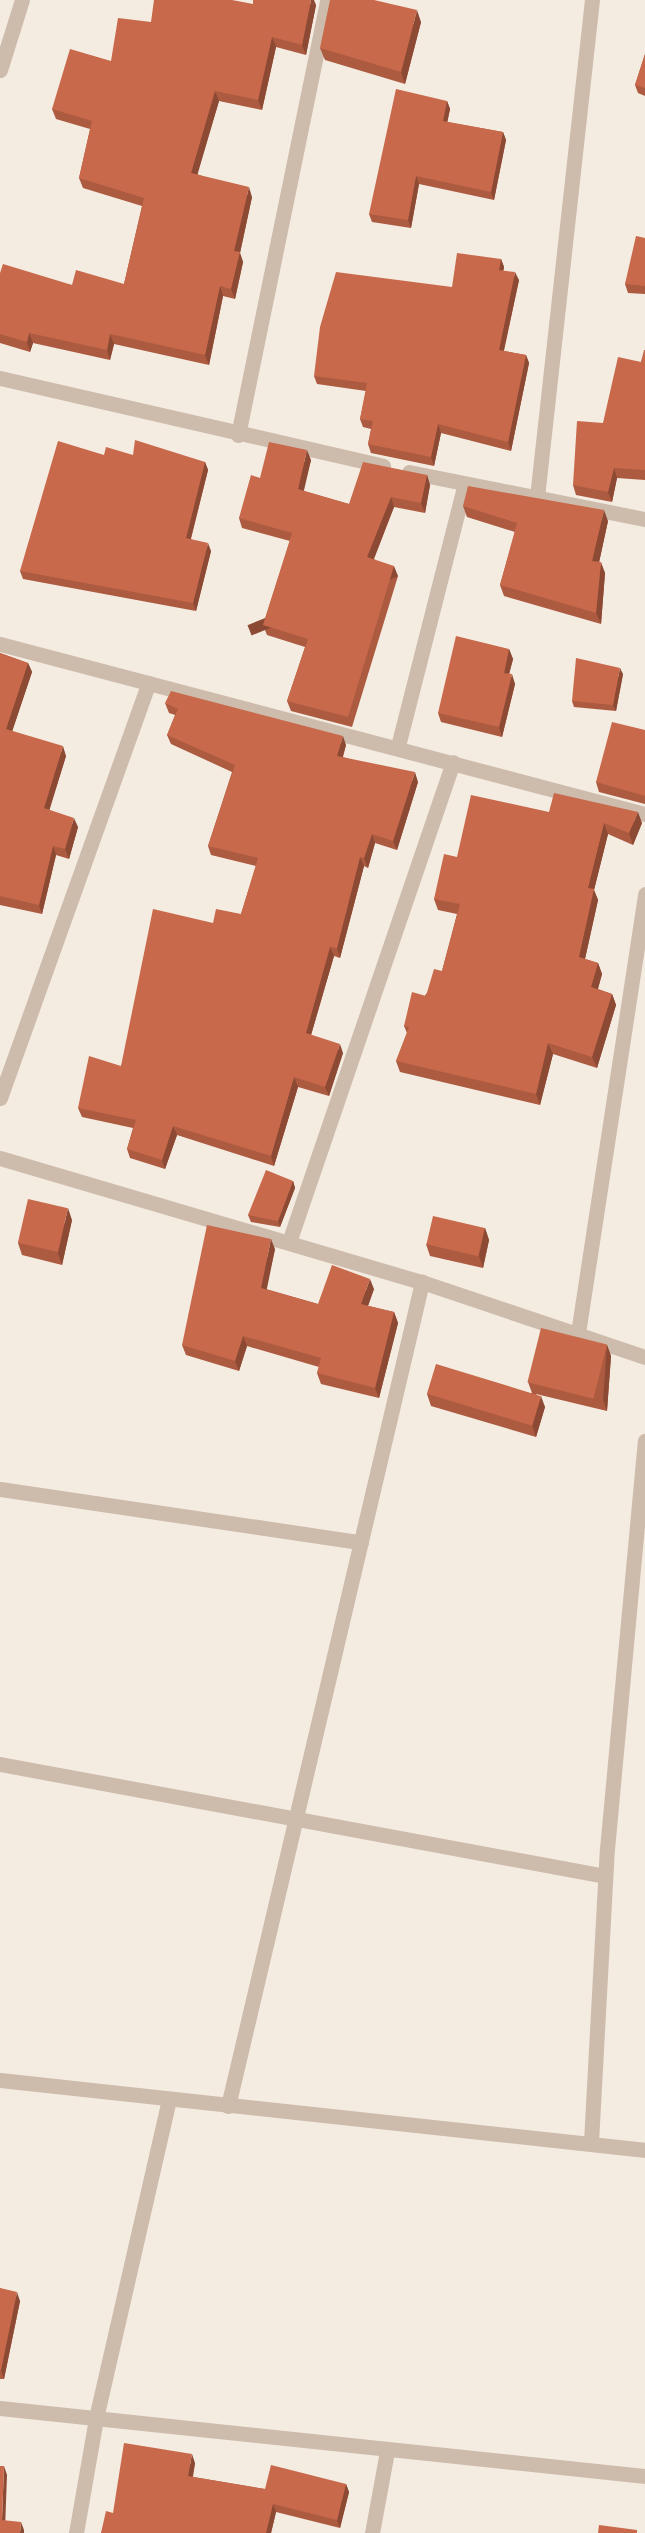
<!DOCTYPE html>
<html>
<head>
<meta charset="utf-8">
<style>
	body { margin:0 }
	#map { position:relative; width:645px; height:2533px; overflow:hidden; background:#f4ebe1; font-family:Ubuntu,sans-serif }
	div>[style] { position:absolute }
	.minor>* { height:15px; margin:-7.5px; padding:0 7.5px; transform-origin:7.5px; border-radius:7.5px; background:#cdbbac }
	.tertiary>* { height:15px; margin:-7.5px; padding:0 7.5px; transform-origin:7.5px; border-radius:7.5px; background:#cdbbac }
	.wall>* { inset:0; background:#ac5a40 }
	.shaded-wall>* { inset:0; background:#8c4a34; transform-origin:0 0 }
	.building>* { inset:0; background:#c8694b; transform-origin:0 0 }
	span { translate:-50% -50%; white-space:nowrap; text-align:center; line-height:1.15; -webkit-text-stroke:4.5px #fbf5ee; paint-order:stroke }
</style>
</head>
<body>
<div id="map">
	<div class="minor">
		<i style="left:0;top:378px;width:393px;rotate:12.9deg"></i>
		<i style="left:238px;top:435px;width:444px;rotate:-78.4deg"></i>
		<i style="left:409px;top:472px;width:241px;rotate:11.3deg"></i>
		<i style="left:537px;top:497px;width:500px;rotate:-83.69deg"></i>
		<i style="left:0;top:644px;width:667px;rotate:14.77deg"></i>
		<i style="left:398px;top:746px;width:270px;rotate:-75.7deg"></i>
		<i style="left:0;top:1098px;width:441px;rotate:-70.3deg"></i>
		<i style="left:0;top:1158px;width:440px;rotate:16.4deg"></i>
		<i style="left:422px;top:1282px;width:235px;rotate:18.6deg"></i>
		<i style="left:289px;top:1242px;width:507px;rotate:-71.14deg"></i>
		<i style="left:578px;top:1333px;width:444px;rotate:-81.3deg"></i>
		<i style="left:0;top:1489px;width:365px;rotate:8.4deg"></i>
		<i style="left:0;top:1764px;width:615px;rotate:10.49deg"></i>
		<i style="left:228px;top:2106px;width:847px;rotate:-76.75deg"></i>
		<i style="left:591px;top:2142px;width:293px;rotate:-86.9deg"></i>
		<i style="left:607px;top:1849px;width:410px;rotate:-84.7deg"></i>
		<i style="left:0;top:2408px;width:649px;rotate:6.02deg"></i>
		<i style="left:76px;top:2533px;width:117px;rotate:-80.1deg"></i>
		<i style="left:96px;top:2418px;width:326px;rotate:-77.1deg"></i>
		<i style="left:372px;top:2533px;width:83px;rotate:-79.6deg"></i>
	</div>
	<div class="tertiary">
		<i style="left:0;top:70px;width:73px;rotate:-72.6deg"></i>
		<i style="left:0;top:2080px;width:649px;rotate:6.19deg"></i>
	</div>
	<div class="wall">
		<i style="clip-path:polygon(253px 4px,316px 5px,306px 55px,276px 47px,262px 110px,219px 101px,197px 174px,252px 197px,240px 253px,243px 262px,235px 299px,223px 296px,209px 365px,114px 344px,110px 360px,33px 343px,30px 352px,0 343px,0 273px,72px 285px,124px 284px,142px 206px,83px 188px,79px 178px,90px 129px,56px 119px,52px 109px,111px 61px,151px 22px)"></i>
		<i style="clip-path:polygon(421px 22px,405px 84px,325px 60px,320px 48px)"></i>
		<i style="clip-path:polygon(645px 54px,645px 96px,638px 93px,635px 85px)"></i>
		<i style="clip-path:polygon(447px 101px,450px 109px,447px 122px,503px 132px,506px 140px,494px 200px,419px 184px,411px 228px,372px 222px,369px 214px)"></i>
		<i style="clip-path:polygon(645px 238px,645px 294px,628px 293px,625px 284px)"></i>
		<i style="clip-path:polygon(501px 259px,504px 267px,503px 271px,519px 280px,504px 351px,526px 355px,529px 363px,511px 451px,441px 433px,434px 466px,371px 453px,368px 444px,371px 429px,363px 427px,360px 419px,366px 391px,317px 384px,314px 376px,452px 287px)"></i>
		<i style="clip-path:polygon(645px 350px,645px 480px,617px 478px,612px 502px,576px 495px,573px 485px,603px 423px,641px 362px)"></i>
		<i style="clip-path:polygon(133px 455px,205px 462px,208px 470px,191px 539px,211px 551px,196px 611px,23px 579px,20px 571px)"></i>
		<i style="clip-path:polygon(311px 460px,303px 491px,349px 504px,427px 475px,430px 485px,425px 513px,394px 507px,374px 559px,398px 576px,352px 727px,291px 711px,287px 701px,305px 647px,267px 635px,263px 625px,290px 541px,242px 528px,239px 518px,260px 478px)"></i>
		<i style="clip-path:polygon(463px 506px,608px 521px,599px 562px,605px 573px,601px 624px,504px 596px,500px 585px,515px 532px,467px 517px)"></i>
		<i style="clip-path:polygon(509px 649px,513px 659px,509px 674px,515px 684px,502px 737px,441px 722px,438px 713px)"></i>
		<i style="clip-path:polygon(0 653px,28px 663px,32px 672px,12px 731px,66px 756px,49px 810px,78px 827px,69px 859px,56px 855px,42px 914px,0 905px)"></i>
		<i style="clip-path:polygon(623px 674px,616px 711px,574px 707px,572px 701px)"></i>
		<i style="clip-path:polygon(165px 703px,346px 745px,343px 757px,418px 782px,397px 850px,375px 843px,368px 868px,364px 866px,340px 958px,334px 956px,311px 1035px,343px 1053px,329px 1096px,298px 1087px,274px 1166px,177px 1135px,165px 1169px,130px 1158px,127px 1149px,133px 1128px,82px 1117px,78px 1108px,121px 1066px,213px 923px,241px 914px,256px 866px,211px 855px,208px 846px,232px 772px,171px 744px,167px 735px,175px 715px,169px 713px)"></i>
		<i style="clip-path:polygon(645px 730px,645px 804px,599px 792px,596px 782px)"></i>
		<i style="clip-path:polygon(549px 812px,642px 823px,633px 845px,608px 834px,594px 890px,598px 900px,585px 959px,598px 963px,602px 974px,598px 989px,612px 994px,616px 1005px,597px 1068px,553px 1054px,540px 1105px,400px 1072px,396px 1061px,407px 1033px,404px 1026px,442px 971px,457px 914px,438px 910px,434px 899px,457px 857px)"></i>
		<i style="clip-path:polygon(293px 1181px,295px 1188px,280px 1227px,251px 1222px,248px 1215px)"></i>
		<i style="clip-path:polygon(72px 1220px,62px 1265px,22px 1255px,18px 1243px)"></i>
		<i style="clip-path:polygon(485px 1228px,489px 1240px,483px 1268px,430px 1256px,426px 1244px)"></i>
		<i style="clip-path:polygon(275px 1249px,266px 1289px,318px 1304px,374px 1289px,368px 1306px,394px 1312px,398px 1323px,379px 1398px,321px 1384px,317px 1373px,319px 1367px,247px 1346px,239px 1371px,186px 1355px,182px 1345px)"></i>
		<i style="clip-path:polygon(607px 1345px,611px 1356px,607px 1411px,536px 1394px,545px 1407px,536px 1437px,431px 1406px,427px 1394px,532px 1393px,528px 1382px)"></i>
		<i style="clip-path:polygon(0 2288px,20px 2301px,4px 2379px,0 2379px)"></i>
		<i style="clip-path:polygon(195px 2463px,193px 2477px,265px 2489px,346px 2484px,349px 2492px,340px 2528px,276px 2512px,271px 2533px,101px 2533px,113px 2513px)"></i>
	</div>
	<div class="shaded-wall">
		<i style="clip-path:polygon(311px 0,314px 0,316px 5px,306px 55px,302px 45px)"></i>
		<i style="clip-path:polygon(417px 10px,421px 22px,405px 84px,401px 72px)"></i>
		<i style="clip-path:polygon(272px 37px,276px 47px,262px 110px,258px 100px)"></i>
		<i style="clip-path:polygon(215px 91px,219px 101px,195px 183px,191px 173px)"></i>
		<i style="clip-path:polygon(447px 101px,450px 109px,446px 129px,443px 121px)"></i>
		<i style="clip-path:polygon(503px 132px,506px 140px,494px 200px,491px 192px)"></i>
		<i style="clip-path:polygon(416px 176px,419px 184px,411px 228px,408px 220px)"></i>
		<i style="clip-path:polygon(249px 187px,252px 197px,240px 253px,243px 262px,235px 299px,231px 289px,234px 251px)"></i>
		<i style="clip-path:polygon(501px 259px,504px 267px,502px 279px,499px 270px)"></i>
		<i style="clip-path:polygon(515px 272px,519px 280px,502px 358px,499px 350px)"></i>
		<i style="clip-path:polygon(220px 286px,223px 296px,209px 365px,205px 355px)"></i>
		<i style="clip-path:polygon(29px 333px,33px 343px,30px 352px,27px 342px)"></i>
		<i style="clip-path:polygon(110px 334px,114px 344px,110px 360px,107px 350px)"></i>
		<i style="clip-path:polygon(526px 355px,529px 363px,511px 451px,508px 442px)"></i>
		<i style="clip-path:polygon(438px 424px,441px 433px,434px 466px,431px 457px)"></i>
		<i style="clip-path:polygon(307px 450px,311px 460px,302px 499px,298px 489px)"></i>
		<i style="clip-path:polygon(205px 462px,208px 470px,189px 545px,186px 538px)"></i>
		<i style="clip-path:polygon(614px 468px,617px 478px,612px 502px,608px 492px)"></i>
		<i style="clip-path:polygon(427px 475px,430px 485px,425px 513px,421px 503px)"></i>
		<i style="clip-path:polygon(391px 497px,394px 507px,371px 566px,367px 557px)"></i>
		<i style="clip-path:polygon(604px 510px,608px 521px,597px 572px,592px 561px)"></i>
		<i style="clip-path:polygon(208px 543px,211px 551px,196px 611px,193px 603px)"></i>
		<i style="clip-path:polygon(601px 562px,605px 573px,601px 624px,596px 613px)"></i>
		<i style="left:394px;top:566px;width:11px;height:158px;rotate:68deg"></i>
		<i style="clip-path:polygon(509px 649px,513px 659px,507px 682px,504px 673px)"></i>
		<i style="clip-path:polygon(28px 663px,32px 672px,10px 738px,6px 729px)"></i>
		<i style="clip-path:polygon(620px 668px,623px 674px,616px 711px,613px 705px)"></i>
		<i style="clip-path:polygon(512px 674px,515px 684px,502px 737px,499px 727px)"></i>
		<i style="clip-path:polygon(343px 736px,346px 745px,340px 765px,337px 756px)"></i>
		<i style="clip-path:polygon(63px 746px,66px 756px,47px 818px,44px 808px)"></i>
		<i style="clip-path:polygon(415px 772px,418px 782px,397px 850px,393px 841px)"></i>
		<i style="clip-path:polygon(638px 812px,642px 823px,633px 845px,629px 833px)"></i>
		<i style="clip-path:polygon(74px 818px,78px 827px,69px 859px,65px 849px)"></i>
		<i style="clip-path:polygon(604px 823px,608px 834px,594px 890px,598px 900px,583px 968px,579px 957px,588px 888px)"></i>
		<i style="clip-path:polygon(372px 834px,375px 843px,368px 868px,364px 858px)"></i>
		<i style="clip-path:polygon(53px 846px,56px 855px,42px 914px,39px 905px)"></i>
		<i style="clip-path:polygon(360px 857px,364px 866px,340px 958px,337px 948px)"></i>
		<i style="clip-path:polygon(330px 947px,334px 956px,309px 1042px,306px 1033px)"></i>
		<i style="clip-path:polygon(598px 963px,602px 974px,595px 999px,591px 987px)"></i>
		<i style="clip-path:polygon(612px 994px,616px 1005px,597px 1068px,592px 1057px)"></i>
		<i style="clip-path:polygon(548px 1043px,553px 1054px,540px 1105px,536px 1094px)"></i>
		<i style="clip-path:polygon(340px 1044px,343px 1053px,329px 1096px,325px 1087px)"></i>
		<i style="clip-path:polygon(294px 1077px,298px 1087px,274px 1166px,271px 1156px)"></i>
		<i style="clip-path:polygon(173px 1126px,177px 1135px,165px 1169px,162px 1160px)"></i>
		<i style="clip-path:polygon(293px 1181px,295px 1188px,280px 1227px,278px 1221px)"></i>
		<i style="clip-path:polygon(68px 1208px,72px 1220px,62px 1265px,58px 1253px)"></i>
		<i style="clip-path:polygon(485px 1228px,489px 1240px,483px 1268px,479px 1256px)"></i>
		<i style="clip-path:polygon(271px 1239px,275px 1249px,265px 1298px,261px 1288px)"></i>
		<i style="clip-path:polygon(370px 1279px,374px 1289px,365px 1314px,361px 1304px)"></i>
		<i style="clip-path:polygon(394px 1312px,398px 1323px,379px 1398px,375px 1388px)"></i>
		<i style="clip-path:polygon(243px 1336px,247px 1346px,239px 1371px,235px 1361px)"></i>
		<i style="clip-path:polygon(607px 1345px,611px 1356px,607px 1411px,603px 1400px)"></i>
		<i style="clip-path:polygon(541px 1396px,545px 1407px,536px 1437px,532px 1425px)"></i>
		<i style="clip-path:polygon(17px 2292px,20px 2301px,4px 2379px,1px 2370px)"></i>
		<i style="clip-path:polygon(192px 2454px,195px 2463px,191px 2484px,188px 2476px)"></i>
		<i style="clip-path:polygon(4px 2466px,7px 2475px,5px 2529px,2px 2520px)"></i>
		<i style="clip-path:polygon(346px 2484px,349px 2492px,340px 2528px,337px 2520px)"></i>
		<i style="clip-path:polygon(273px 2504px,276px 2512px,271px 2533px,266px 2533px)"></i>
		<i style="clip-path:polygon(21px 2522px,24px 2530px,24px 2533px,20px 2533px)"></i>
	</div>
	<div class="building">
		<i style="clip-path:polygon(154px 0,232px 0,253px 4px,253px 0,311px 0,302px 45px,272px 37px,258px 100px,215px 91px,191px 173px,249px 187px,234px 251px,240px 252px,231px 289px,220px 286px,205px 355px,110px 334px,107px 350px,29px 333px,27px 342px,0 334px,0 273px,3px 264px,72px 285px,76px 270px,124px 284px,144px 198px,79px 178px,92px 121px,52px 109px,70px 49px,111px 61px,118px 18px,151px 22px)"></i>
		<i style="clip-path:polygon(330px 0,374px 0,417px 10px,401px 72px,320px 48px)"></i>
		<i style="clip-path:polygon(645px 54px,645px 88px,635px 85px)"></i>
		<i style="clip-path:polygon(396px 89px,447px 101px,443px 121px,503px 132px,491px 192px,416px 176px,408px 220px,369px 214px)"></i>
		<i style="clip-path:polygon(636px 236px,645px 238px,645px 286px,625px 284px)"></i>
		<i style="clip-path:polygon(457px 253px,501px 259px,499px 270px,515px 272px,499px 350px,526px 355px,508px 442px,438px 424px,431px 457px,368px 444px,373px 421px,360px 419px,367px 383px,314px 376px,320px 327px,336px 272px,452px 287px)"></i>
		<i style="clip-path:polygon(644px 350px,645px 350px,645px 470px,614px 468px,608px 492px,573px 485px,577px 421px,603px 423px,618px 357px,641px 362px)"></i>
		<i style="clip-path:polygon(135px 440px,205px 462px,186px 538px,208px 543px,193px 603px,20px 571px,58px 441px,104px 455px,106px 447px,133px 455px)"></i>
		<i style="clip-path:polygon(269px 442px,307px 450px,298px 489px,349px 504px,363px 462px,427px 475px,421px 503px,391px 497px,367px 557px,394px 566px,348px 717px,287px 701px,308px 639px,263px 625px,292px 533px,239px 518px,251px 475px,260px 478px)"></i>
		<i style="clip-path:polygon(468px 486px,604px 510px,592px 561px,601px 562px,596px 613px,500px 585px,517px 523px,463px 506px)"></i>
		<i style="clip-path:polygon(456px 636px,509px 649px,504px 673px,512px 674px,499px 727px,438px 713px)"></i>
		<i style="clip-path:polygon(0 653px,28px 663px,6px 729px,63px 746px,44px 808px,74px 818px,65px 849px,53px 846px,39px 905px,0 896px)"></i>
		<i style="clip-path:polygon(576px 658px,620px 668px,613px 705px,572px 701px)"></i>
		<i style="clip-path:polygon(171px 691px,343px 736px,337px 756px,415px 772px,393px 841px,372px 834px,364px 858px,360px 857px,337px 948px,330px 947px,306px 1033px,340px 1044px,325px 1087px,294px 1077px,271px 1156px,173px 1126px,162px 1160px,127px 1149px,136px 1120px,78px 1108px,89px 1056px,121px 1066px,153px 909px,213px 923px,216px 909px,241px 914px,258px 858px,208px 846px,235px 765px,167px 735px,178px 709px,165px 703px)"></i>
		<i style="clip-path:polygon(612px 722px,645px 730px,645px 796px,596px 782px)"></i>
		<i style="clip-path:polygon(554px 793px,638px 812px,629px 833px,604px 823px,588px 888px,594px 889px,579px 957px,598px 963px,591px 987px,612px 994px,592px 1057px,548px 1043px,536px 1094px,396px 1061px,409px 1027px,404px 1026px,412px 992px,426px 996px,434px 969px,442px 971px,460px 904px,434px 899px,444px 854px,457px 857px,471px 795px,549px 812px)"></i>
		<i style="clip-path:polygon(266px 1170px,293px 1181px,278px 1221px,248px 1215px)"></i>
		<i style="left:28px;top:1199px;width:41px;height:45px;rotate:13deg"></i>
		<i style="left:433px;top:1216px;width:53px;height:29px;rotate:13deg"></i>
		<i style="clip-path:polygon(207px 1225px,271px 1239px,261px 1288px,318px 1304px,332px 1265px,370px 1279px,361px 1304px,394px 1312px,375px 1388px,317px 1373px,321px 1358px,243px 1336px,235px 1361px,182px 1345px)"></i>
		<i style="left:541px;top:1328px;width:68px;height:56px;rotate:14deg"></i>
		<i style="left:436px;top:1364px;width:110px;height:31px;rotate:17deg"></i>
		<i style="clip-path:polygon(0 2288px,17px 2292px,1px 2370px,0 2370px)"></i>
		<i style="clip-path:polygon(124px 2443px,192px 2454px,188px 2476px,265px 2489px,271px 2465px,346px 2484px,337px 2520px,273px 2504px,266px 2533px,101px 2533px,106px 2511px,113px 2513px)"></i>
		<i style="clip-path:polygon(0 2466px,4px 2466px,2px 2520px,21px 2522px,20px 2533px,0 2533px)"></i>
		<i style="clip-path:polygon(599px 2525px,637px 2530px,637px 2533px,598px 2533px)"></i>
	</div>
</div>
</body>
</html>
